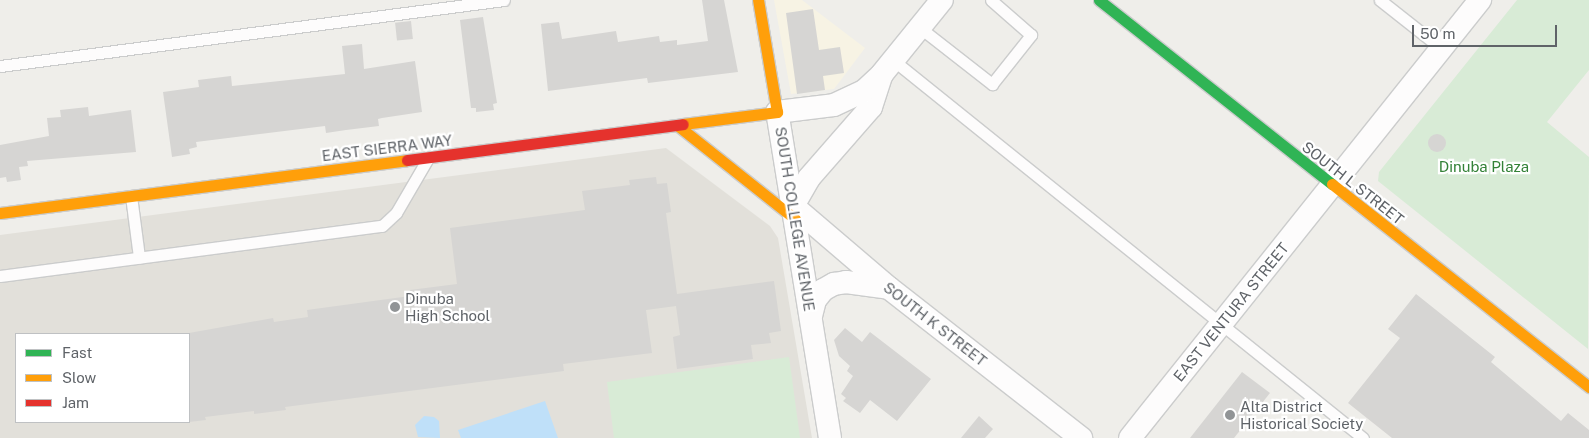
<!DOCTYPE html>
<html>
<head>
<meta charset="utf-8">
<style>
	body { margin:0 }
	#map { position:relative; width:1589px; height:438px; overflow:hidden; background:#efeeea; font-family:"Public Sans",sans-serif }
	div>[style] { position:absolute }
	.commercial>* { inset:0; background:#f7f3e4 }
	.education>* { inset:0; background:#e2e0da }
	.green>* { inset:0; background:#d8ebd6 }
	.water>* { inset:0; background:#bfe0f9 }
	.building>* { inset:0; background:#d6d5d3; transform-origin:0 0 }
	.round { border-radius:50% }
	.roads { filter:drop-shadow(1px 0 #cbcccc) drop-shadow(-1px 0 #cbcccc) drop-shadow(0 1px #cbcccc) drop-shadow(0 -1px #cbcccc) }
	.lane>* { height:11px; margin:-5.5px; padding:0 5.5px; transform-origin:5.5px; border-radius:5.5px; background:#fdfcfc }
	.street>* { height:22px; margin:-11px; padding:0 11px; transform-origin:11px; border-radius:11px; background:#fdfcfc }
	.fast>* { height:11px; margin:-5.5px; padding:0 5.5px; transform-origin:5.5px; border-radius:5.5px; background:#30b455 }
	.slow>* { height:11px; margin:-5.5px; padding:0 5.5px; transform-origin:5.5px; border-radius:5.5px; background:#ff9f0a }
	.jam>* { height:11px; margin:-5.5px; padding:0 5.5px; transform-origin:5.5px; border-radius:5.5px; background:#e5322d }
	.dots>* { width:14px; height:14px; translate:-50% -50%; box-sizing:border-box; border:2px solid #fff; border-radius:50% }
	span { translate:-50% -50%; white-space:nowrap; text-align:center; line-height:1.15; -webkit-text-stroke:4.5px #fff; paint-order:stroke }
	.street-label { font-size:15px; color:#5f6368 }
	.park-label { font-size:15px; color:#348238 }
	.poi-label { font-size:15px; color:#5f6368 }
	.left { translate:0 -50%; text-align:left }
	.legend { position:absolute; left:15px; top:333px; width:175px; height:90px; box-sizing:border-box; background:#fff; border:1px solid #bfc1c3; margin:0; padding:6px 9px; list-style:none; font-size:15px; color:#5f6368 }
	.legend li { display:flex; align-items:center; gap:10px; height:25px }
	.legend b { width:25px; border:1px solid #bfc1c3 }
	.scale { position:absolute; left:1412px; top:25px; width:145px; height:22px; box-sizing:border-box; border:2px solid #5f6368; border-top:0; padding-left:6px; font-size:15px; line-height:18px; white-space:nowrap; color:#5f6368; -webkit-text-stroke:4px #fff; paint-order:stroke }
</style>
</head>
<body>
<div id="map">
	<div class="commercial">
		<i style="clip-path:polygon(774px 0,802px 0,865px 48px,834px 89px,791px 94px)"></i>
	</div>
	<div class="education">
		<i style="clip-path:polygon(evenodd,666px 148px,770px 226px,778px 238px,812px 438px,0 438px,0 235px,666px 148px,16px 334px,189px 334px,189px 422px,16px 422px,16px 334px)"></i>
	</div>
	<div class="green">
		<i style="clip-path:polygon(1517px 0,1589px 0,1589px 70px,1547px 122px,1589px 157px,1588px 349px,1378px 181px,1379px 172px)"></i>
		<i style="clip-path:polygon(789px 357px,800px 438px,614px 438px,607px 382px)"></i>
	</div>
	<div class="water">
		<i style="clip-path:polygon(545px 401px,558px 438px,461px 438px,458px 430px)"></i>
		<i style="clip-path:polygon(424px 416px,434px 417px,439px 421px,440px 438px,418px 437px,415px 425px)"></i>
	</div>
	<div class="building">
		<i style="clip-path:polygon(702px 0,724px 0,738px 72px,648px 83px,647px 78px,548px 91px,541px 24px,559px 22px,562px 39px,616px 31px,618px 42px,659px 36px,660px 42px,677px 40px,677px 45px,708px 41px)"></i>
		<i style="clip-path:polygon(813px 9px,819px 50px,840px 47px,844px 73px,823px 76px,825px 90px,797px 94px,786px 13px)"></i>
		<i style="clip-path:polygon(483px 17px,497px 103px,493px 104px,494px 110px,476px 112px,476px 108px,471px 108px,460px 20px)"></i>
		<i style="left:411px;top:21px;width:18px;height:16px;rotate:84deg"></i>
		<i style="clip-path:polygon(362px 44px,364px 69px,415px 61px,422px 112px,382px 118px,378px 119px,379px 126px,346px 130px,326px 133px,325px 126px,196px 142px,197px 147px,189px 149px,190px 154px,172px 157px,163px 92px,199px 87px,198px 80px,231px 76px,232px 86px,345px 74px,342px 46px)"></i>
		<i style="clip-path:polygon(88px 107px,89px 116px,131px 110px,136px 152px,27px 161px,28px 166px,19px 167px,21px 180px,7px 182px,6px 177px,0 178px,0 145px,49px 136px,47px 118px,61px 117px,60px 110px)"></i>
		<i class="round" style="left:1428px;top:134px;width:18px;height:18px"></i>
		<i style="clip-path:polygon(656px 177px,657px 184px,667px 183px,671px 212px,666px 213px,677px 294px,774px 281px,781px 331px,769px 333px,771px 343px,751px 345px,753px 359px,677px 369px,673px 337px,680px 335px,676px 306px,646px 310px,652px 353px,563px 364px,564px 371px,285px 407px,286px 410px,254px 414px,254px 411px,205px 417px,206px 420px,189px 422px,189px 333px,273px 318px,274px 322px,308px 317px,307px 310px,410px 296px,410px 290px,457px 284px,450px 228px,585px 210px,582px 191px,630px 185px,629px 180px)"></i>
		<i style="clip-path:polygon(1416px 294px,1495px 357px,1491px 362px,1561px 421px,1568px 413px,1589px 430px,1589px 438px,1392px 438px,1348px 403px,1400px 338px,1388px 329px)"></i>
		<i style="clip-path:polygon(845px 328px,862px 342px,870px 332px,931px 379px,897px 421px,870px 400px,860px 413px,843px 401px,846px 398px,841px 394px,853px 376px,847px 371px,850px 366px,839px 356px,834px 340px)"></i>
		<i style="clip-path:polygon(1242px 372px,1270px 393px,1234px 438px,1190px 438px)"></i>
		<i style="clip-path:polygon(979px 416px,993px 429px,985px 438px,961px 438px)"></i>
	</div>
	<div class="roads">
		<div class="lane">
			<i style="left:1380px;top:0;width:79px;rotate:38.3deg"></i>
			<i style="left:919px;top:27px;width:93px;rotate:38deg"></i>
			<i style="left:992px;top:84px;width:63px;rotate:-51.5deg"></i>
			<i style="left:1031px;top:35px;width:53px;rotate:-138.8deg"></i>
			<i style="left:893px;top:60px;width:603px;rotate:38.81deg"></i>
			<i style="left:0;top:66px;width:508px;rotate:-7.46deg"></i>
			<i style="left:131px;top:196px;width:62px;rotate:82.5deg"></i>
			<i style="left:0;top:276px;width:385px;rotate:-7.5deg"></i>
			<i style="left:382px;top:226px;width:19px;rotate:-43deg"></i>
			<i style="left:396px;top:213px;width:61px;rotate:-59.7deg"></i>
		</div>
		<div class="street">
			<i style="left:793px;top:206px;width:126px;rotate:40.5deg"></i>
			<i style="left:889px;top:288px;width:244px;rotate:38deg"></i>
			<i style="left:793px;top:206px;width:32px;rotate:-60deg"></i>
			<i style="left:809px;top:178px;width:94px;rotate:-48.9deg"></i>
			<i style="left:871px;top:107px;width:33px;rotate:-72deg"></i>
			<i style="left:811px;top:316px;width:16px;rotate:-76deg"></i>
			<i style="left:815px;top:300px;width:13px;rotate:-51deg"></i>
			<i style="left:823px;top:290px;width:13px;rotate:-29deg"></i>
			<i style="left:834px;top:284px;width:12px;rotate:-9deg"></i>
			<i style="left:846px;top:282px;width:43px;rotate:7.9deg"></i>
			<i style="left:830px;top:438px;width:330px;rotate:-99.2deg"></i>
			<i style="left:777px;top:112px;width:57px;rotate:-7deg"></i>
			<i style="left:834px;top:105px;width:33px;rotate:-25deg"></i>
			<i style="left:864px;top:91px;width:25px;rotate:-43deg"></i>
			<i style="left:882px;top:74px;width:95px;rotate:-51deg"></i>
			<i style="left:1130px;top:438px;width:561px;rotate:-51.37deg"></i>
		</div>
		<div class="fast">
			<i style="left:1099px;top:0;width:297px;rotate:38.3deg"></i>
		</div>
		<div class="slow">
			<i style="left:683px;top:124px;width:95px;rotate:-7.3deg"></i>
			<i style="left:777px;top:112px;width:114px;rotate:-99.6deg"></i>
			<i style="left:677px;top:125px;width:151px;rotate:38.5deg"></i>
			<i style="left:1332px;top:184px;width:328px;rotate:38.3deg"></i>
			<i style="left:0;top:213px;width:410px;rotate:-7.4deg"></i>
		</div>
		<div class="jam">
			<i style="left:407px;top:160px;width:278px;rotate:-7.4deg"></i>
		</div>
	</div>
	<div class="dots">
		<i style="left:395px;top:307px;background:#919496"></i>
		<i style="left:1230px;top:415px;background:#919496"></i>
	</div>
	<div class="street-label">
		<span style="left:387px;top:148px;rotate:-7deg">EAST SIERRA WAY</span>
		<span style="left:1353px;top:183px;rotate:38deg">SOUTH L STREET</span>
		<span style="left:795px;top:219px;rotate:81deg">SOUTH COLLEGE AVENUE</span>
		<span style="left:1231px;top:312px;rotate:-51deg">EAST VENTURA STREET</span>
		<span style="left:935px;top:324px;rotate:38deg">SOUTH K STREET</span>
	</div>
	<div class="park-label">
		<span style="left:1484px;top:167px">Dinuba Plaza</span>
	</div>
	<div class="poi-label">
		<span class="left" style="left:405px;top:307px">Dinuba<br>High School</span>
		<span class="left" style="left:1240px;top:415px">Alta District<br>Historical Society</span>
	</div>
	<ul class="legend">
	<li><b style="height:6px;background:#30b455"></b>Fast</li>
	<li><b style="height:6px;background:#ff9f0a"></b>Slow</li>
	<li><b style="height:6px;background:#e5322d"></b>Jam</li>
	</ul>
	<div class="scale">50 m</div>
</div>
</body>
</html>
